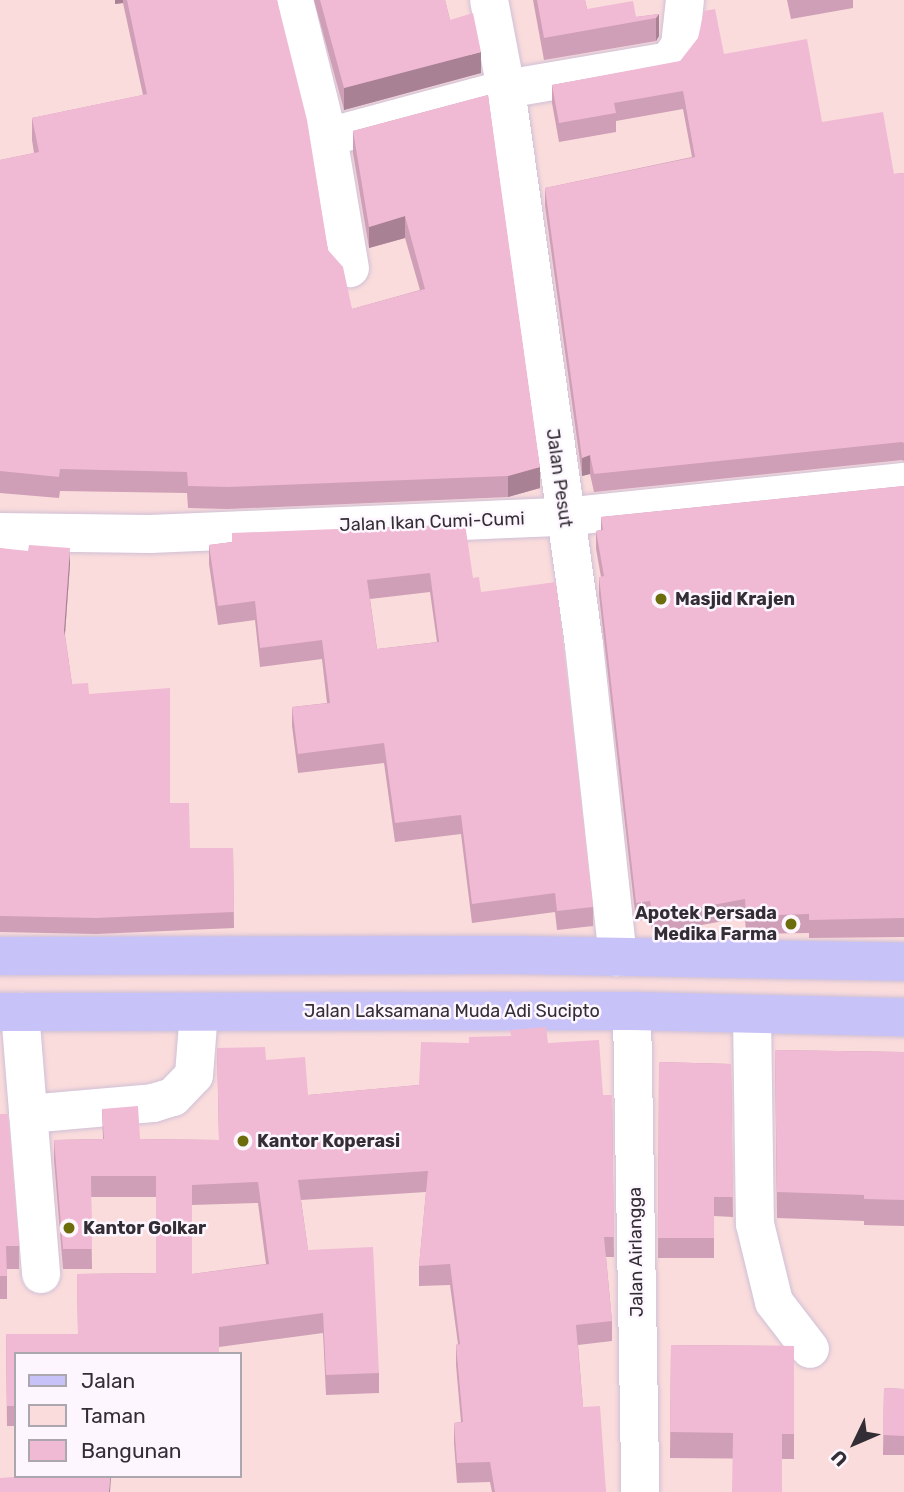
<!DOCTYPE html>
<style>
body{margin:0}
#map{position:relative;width:904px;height:1492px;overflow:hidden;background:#fdf6ff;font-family:Rubik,sans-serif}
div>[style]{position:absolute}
.green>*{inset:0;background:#fbdcdc}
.roads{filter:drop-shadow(0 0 2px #cfc0d5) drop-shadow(0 0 2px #cfc0d5)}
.minor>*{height:38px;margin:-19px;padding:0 19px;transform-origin:19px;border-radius:19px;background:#fff}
.major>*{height:38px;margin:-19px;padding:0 19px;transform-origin:19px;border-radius:19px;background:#c7c2f7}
.wall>*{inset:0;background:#ce9fb6}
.shaded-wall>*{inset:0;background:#a88294}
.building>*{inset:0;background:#f0b9d4}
.dots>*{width:19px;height:19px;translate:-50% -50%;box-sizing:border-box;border:4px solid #fdf6ff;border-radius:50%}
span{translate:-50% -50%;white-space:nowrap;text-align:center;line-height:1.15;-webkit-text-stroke:5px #fdf6ff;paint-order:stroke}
.street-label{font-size:18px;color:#332d35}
.poi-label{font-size:18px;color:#332d35;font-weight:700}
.left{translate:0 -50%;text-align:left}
.right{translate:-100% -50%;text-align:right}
.legend{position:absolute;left:14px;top:1352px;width:228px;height:126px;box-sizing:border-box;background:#fdf6ff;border:2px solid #aca6ae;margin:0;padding:9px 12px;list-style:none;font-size:21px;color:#332d35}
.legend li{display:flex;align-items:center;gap:14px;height:35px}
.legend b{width:35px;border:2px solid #aca6ae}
.north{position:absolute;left:820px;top:1408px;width:70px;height:70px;-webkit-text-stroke:5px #fdf6ff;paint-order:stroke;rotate:226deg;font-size:19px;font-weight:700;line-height:28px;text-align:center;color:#332d35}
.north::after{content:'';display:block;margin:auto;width:24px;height:32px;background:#332d35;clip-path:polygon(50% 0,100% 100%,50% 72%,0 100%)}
</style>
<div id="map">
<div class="green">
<i style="clip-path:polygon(evenodd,0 0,904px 0,904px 1492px,0 1492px,0 0,16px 1354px,240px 1354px,240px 1476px,16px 1476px,16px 1354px)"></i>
</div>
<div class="roads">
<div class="minor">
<i style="left:294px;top:0;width:141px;rotate:76.1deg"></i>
<i style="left:328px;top:137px;width:133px;rotate:80.5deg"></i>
<i style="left:489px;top:0;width:91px;rotate:79.2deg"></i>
<i style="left:506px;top:89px;width:561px;rotate:82.01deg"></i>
<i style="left:584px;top:645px;width:314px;rotate:83.8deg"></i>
<i style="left:328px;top:137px;width:184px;rotate:-15.1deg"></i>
<i style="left:506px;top:89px;width:165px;rotate:-9.7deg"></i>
<i style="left:669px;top:61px;width:19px;rotate:-55deg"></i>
<i style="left:680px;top:45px;width:45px;rotate:-83.7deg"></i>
<i style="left:0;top:532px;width:150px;rotate:0.8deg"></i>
<i style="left:150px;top:534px;width:414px;rotate:-2.4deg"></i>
<i style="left:564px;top:517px;width:342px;rotate:-5.9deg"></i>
<i style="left:632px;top:1011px;width:481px;rotate:89deg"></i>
<i style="left:20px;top:1012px;width:263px;rotate:85.4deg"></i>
<i style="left:752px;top:1014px;width:210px;rotate:89.2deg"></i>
<i style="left:755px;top:1224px;width:80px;rotate:76.3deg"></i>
<i style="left:774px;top:1302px;width:59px;rotate:52.5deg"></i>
<i style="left:28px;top:1114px;width:125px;rotate:-5deg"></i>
<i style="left:153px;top:1103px;width:21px;rotate:-17deg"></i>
<i style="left:173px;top:1097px;width:30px;rotate:-46deg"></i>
<i style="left:194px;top:1075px;width:63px;rotate:-85.5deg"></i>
</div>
<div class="major">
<i style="left:0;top:956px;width:516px;rotate:-0.11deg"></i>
<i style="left:516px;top:955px;width:388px;rotate:1deg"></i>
<i style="left:0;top:1012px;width:632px;rotate:-0.09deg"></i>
<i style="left:632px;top:1011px;width:272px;rotate:1.3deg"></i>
</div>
</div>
<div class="wall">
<i style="clip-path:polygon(115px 0,277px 0,328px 250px,352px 309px,420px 290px,405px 238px,369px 248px,353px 153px,353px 131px,488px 95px,540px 488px,508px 497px,228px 509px,188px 508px,187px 493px,60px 491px,59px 498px,0 493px,0 160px,34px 153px,32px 140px,32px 118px,143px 95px,123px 3px,115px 4px)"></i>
<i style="clip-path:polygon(314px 0,445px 0,450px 20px,481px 73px,344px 110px)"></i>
<i style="clip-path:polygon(533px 0,585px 0,587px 9px,636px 17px,659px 14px,659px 36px,656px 41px,544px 60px)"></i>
<i style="clip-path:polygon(787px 0,853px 0,853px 8px,791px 19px)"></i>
<i style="clip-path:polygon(724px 54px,894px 174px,904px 173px,904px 461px,902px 460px,594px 492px,590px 474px,582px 476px,545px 206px,545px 188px,692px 157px,683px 109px,616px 121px,616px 132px,559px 142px,552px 103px,552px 85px)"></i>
<i style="clip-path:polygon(904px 486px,904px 937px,809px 938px,809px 933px,746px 934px,745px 917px,653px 934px,650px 919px,636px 921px,599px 595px,599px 577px,601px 577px,596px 549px,596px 531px,601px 530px,601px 517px)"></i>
<i style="clip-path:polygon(evenodd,232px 533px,473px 578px,481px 592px,593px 907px,593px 926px,557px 930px,555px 912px,472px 923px,461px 834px,395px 842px,384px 763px,298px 773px,292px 726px,292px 707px,327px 703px,322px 659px,260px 667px,255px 620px,218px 625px,209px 564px,209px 545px,232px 542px,232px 533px,430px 592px,437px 642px,377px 649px,370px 599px,430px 592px)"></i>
<i style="clip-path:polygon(0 548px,70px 564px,65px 635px,72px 684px,89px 694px,170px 803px,190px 848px,233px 848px,234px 928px,96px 934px,0 932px)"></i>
<i style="clip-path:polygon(evenodd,548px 1043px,603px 1095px,612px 1095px,614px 1257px,606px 1257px,612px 1321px,612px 1341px,578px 1345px,583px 1407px,606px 1492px,492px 1492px,490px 1482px,457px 1483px,454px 1443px,454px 1423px,461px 1422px,456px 1365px,456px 1345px,458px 1344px,450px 1285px,419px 1286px,419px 1266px,426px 1192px,301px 1200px,308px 1250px,379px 1373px,379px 1393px,326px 1395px,323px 1333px,219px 1347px,16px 1354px,16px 1426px,7px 1426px,6px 1334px,78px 1334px,77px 1274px,156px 1273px,156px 1197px,91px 1197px,92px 1269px,63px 1269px,54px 1160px,54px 1140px,103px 1139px,102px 1109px,140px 1139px,219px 1140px,217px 1048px,266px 1060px,308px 1095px,419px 1085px,548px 1043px,258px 1203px,266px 1264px,192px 1274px,192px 1205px,258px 1203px)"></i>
<i style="clip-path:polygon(775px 1050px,904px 1052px,904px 1226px,864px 1225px,864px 1221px,777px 1218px)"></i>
<i style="clip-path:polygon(659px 1062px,731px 1064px,733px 1217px,714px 1216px,714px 1258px,658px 1258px)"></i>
<i style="clip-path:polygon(0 1114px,19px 1246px,19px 1269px,7px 1269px,7px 1299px,0 1299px)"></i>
<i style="clip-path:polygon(671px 1345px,794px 1346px,794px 1459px,670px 1458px)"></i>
<i style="clip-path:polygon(884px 1388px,904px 1389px,904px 1455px,883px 1455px)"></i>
</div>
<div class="shaded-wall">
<i style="clip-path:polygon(115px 0,123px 0,123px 3px,115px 4px)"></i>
<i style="clip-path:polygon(659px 14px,659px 36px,656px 41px,656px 18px)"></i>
<i style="clip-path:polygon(481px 52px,481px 73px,344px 110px,344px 88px)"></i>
<i style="clip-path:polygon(405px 216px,405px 238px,369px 248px,369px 227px)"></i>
<i style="clip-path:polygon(590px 455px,590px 474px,582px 476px,582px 458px)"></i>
<i style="clip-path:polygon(540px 467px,540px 488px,508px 497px,508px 476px)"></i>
<i style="clip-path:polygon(70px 548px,70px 564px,64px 646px,64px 630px)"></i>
<i style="clip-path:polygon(110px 1476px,111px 1476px,110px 1492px,109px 1492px)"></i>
</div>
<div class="building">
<i style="clip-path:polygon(127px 0,277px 0,307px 120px,328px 250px,343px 267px,352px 309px,425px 289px,405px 216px,369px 227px,353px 131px,488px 95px,540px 467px,508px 476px,228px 487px,188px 486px,187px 472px,60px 469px,59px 477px,0 471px,0 160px,39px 152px,32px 118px,147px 94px)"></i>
<i style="clip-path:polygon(320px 0,445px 0,450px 20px,473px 13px,481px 52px,344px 88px)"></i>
<i style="clip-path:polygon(537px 0,585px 0,587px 9px,633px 1px,636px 17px,659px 14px,656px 18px,544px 38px)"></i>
<i style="clip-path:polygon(715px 9px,724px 54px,807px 39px,822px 122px,883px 112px,894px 174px,904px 173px,904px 443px,902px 442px,594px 474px,590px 455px,582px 458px,545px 188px,695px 157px,683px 91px,614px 103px,616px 113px,559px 123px,552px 85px,680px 61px,698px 38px,704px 11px)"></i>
<i style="clip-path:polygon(904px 486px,904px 918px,809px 920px,809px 914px,746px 916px,745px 899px,653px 916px,650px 901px,636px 903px,599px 577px,604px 576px,596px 531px,603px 530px,601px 517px)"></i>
<i style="clip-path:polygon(evenodd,465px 524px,473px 578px,479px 577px,481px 592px,556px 582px,593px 907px,557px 911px,555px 893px,472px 904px,461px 815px,395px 823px,384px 743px,298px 754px,292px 707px,330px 703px,322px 640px,260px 648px,255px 601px,218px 606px,209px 545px,232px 542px,232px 533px,465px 524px,430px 573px,439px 642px,377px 649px,367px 580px,430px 573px)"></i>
<i style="clip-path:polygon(29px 545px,70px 548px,64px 630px,72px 684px,88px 683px,89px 694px,170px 688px,170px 803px,189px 803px,190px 848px,233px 848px,234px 912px,96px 918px,0 916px,0 548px,28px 551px)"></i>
<i style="clip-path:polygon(evenodd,546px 1027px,548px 1043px,599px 1040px,603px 1095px,612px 1095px,614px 1237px,604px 1237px,612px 1321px,576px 1325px,583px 1407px,600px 1406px,606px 1492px,495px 1492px,490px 1462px,457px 1463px,454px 1423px,463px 1422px,456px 1345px,460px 1344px,450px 1264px,419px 1266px,428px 1171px,298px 1180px,308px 1250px,373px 1247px,379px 1373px,326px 1375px,323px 1313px,219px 1327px,219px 1354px,16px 1354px,16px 1406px,7px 1406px,6px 1334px,78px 1334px,77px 1274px,156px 1273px,156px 1176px,91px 1176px,92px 1249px,63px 1249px,54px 1140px,104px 1139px,102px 1109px,138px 1106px,140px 1139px,219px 1140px,217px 1048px,265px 1047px,266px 1060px,305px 1057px,308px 1095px,419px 1085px,421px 1042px,469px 1043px,469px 1037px,511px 1036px,510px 1030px,546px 1027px,258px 1182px,269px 1264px,192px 1274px,192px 1185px,258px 1182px)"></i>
<i style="clip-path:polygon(775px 1050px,904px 1052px,904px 1200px,864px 1199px,864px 1195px,777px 1192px)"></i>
<i style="clip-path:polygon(659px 1062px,731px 1064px,733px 1197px,714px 1197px,714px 1238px,658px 1238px)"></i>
<i style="clip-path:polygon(0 1114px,8px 1114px,19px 1246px,6px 1246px,7px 1276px,0 1276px)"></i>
<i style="clip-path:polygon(671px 1345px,794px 1346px,794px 1434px,782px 1434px,782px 1492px,732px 1492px,733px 1433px,670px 1432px)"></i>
<i style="clip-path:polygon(884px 1388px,904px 1389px,904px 1436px,883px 1435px)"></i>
<i style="clip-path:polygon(27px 1476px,110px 1476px,109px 1492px,0 1492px,0 1478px)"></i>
</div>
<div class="dots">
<i style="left:661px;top:599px;background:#6c6c0c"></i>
<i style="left:791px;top:924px;background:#6c6c0c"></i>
<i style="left:243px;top:1141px;background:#6c6c0c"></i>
<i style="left:69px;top:1228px;background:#6c6c0c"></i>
</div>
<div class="street-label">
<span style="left:559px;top:478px;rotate:82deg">Jalan Pesut</span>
<span style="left:432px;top:522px;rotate:-2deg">Jalan Ikan Cumi-Cumi</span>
<span style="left:452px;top:1011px">Jalan Laksamana Muda Adi Sucipto</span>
<span style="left:636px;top:1252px;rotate:-91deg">Jalan Airlangga</span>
</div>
<div class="poi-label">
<span class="left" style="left:675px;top:599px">Masjid Krajen</span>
<span class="right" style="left:777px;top:924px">Apotek Persada<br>Medika Farma</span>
<span class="left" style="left:257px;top:1141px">Kantor Koperasi</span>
<span class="left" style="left:83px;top:1228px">Kantor Golkar</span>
</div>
<ul class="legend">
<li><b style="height:9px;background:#c7c2f7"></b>Jalan</li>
<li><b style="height:19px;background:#fbdcdc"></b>Taman</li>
<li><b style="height:19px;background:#f0b9d4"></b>Bangunan</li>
</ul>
<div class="north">U</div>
</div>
